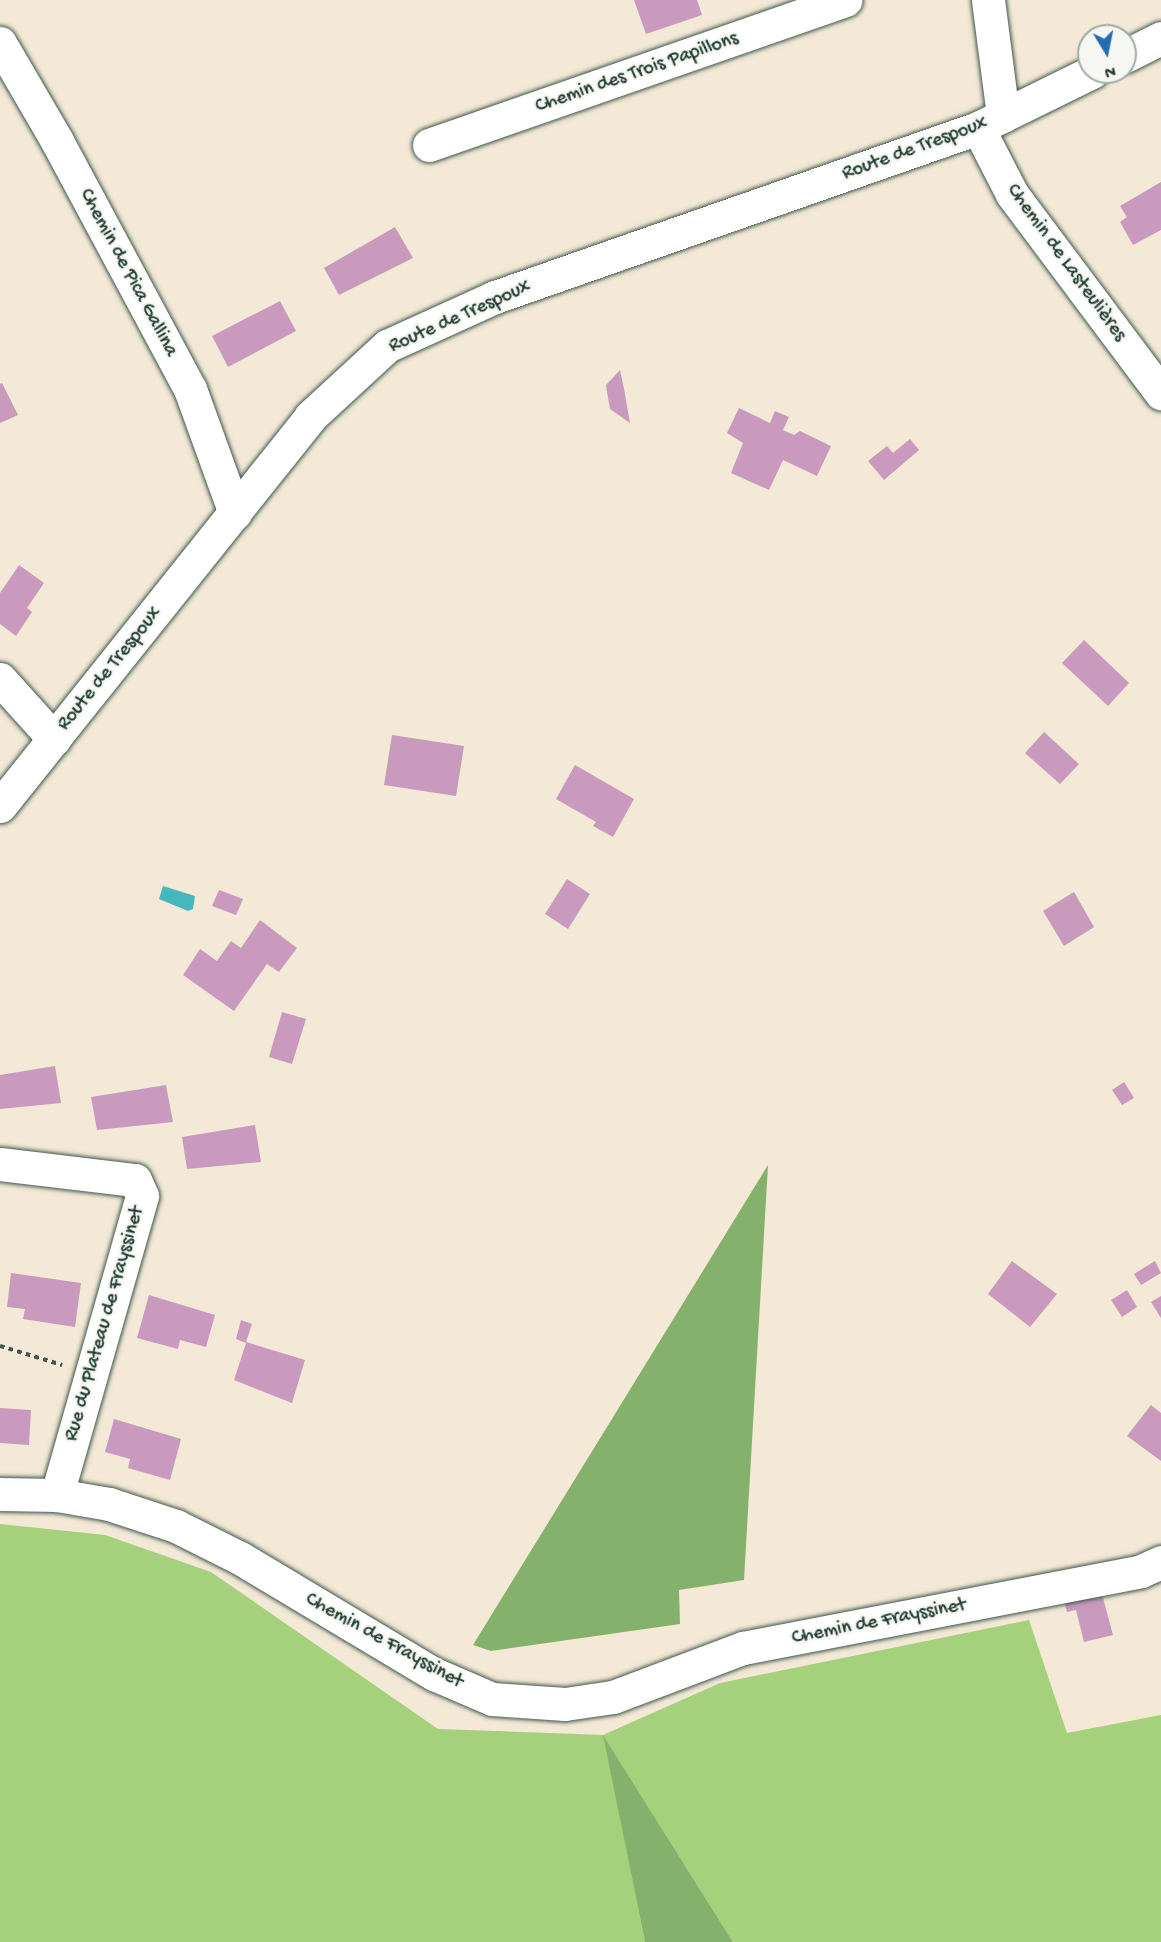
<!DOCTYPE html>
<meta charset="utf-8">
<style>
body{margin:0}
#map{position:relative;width:1161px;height:1942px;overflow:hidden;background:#f3e9d6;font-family:"Gochi Hand",sans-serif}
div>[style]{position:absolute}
.green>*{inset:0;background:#a5d07c}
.forest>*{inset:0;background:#84b26c}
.water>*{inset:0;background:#47b7bf}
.building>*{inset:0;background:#c99abd}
.path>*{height:4px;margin-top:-2px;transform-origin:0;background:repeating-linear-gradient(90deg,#3f574c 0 4.5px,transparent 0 9px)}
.roads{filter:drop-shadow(0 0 2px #3f574c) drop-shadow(0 0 2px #3f574c)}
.minor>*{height:33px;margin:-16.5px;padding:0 16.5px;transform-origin:16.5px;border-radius:16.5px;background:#fff}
.tertiary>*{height:33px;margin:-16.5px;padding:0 16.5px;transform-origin:16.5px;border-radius:16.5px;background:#fff}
span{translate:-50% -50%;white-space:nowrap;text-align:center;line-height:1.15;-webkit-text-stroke:5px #f6f6f2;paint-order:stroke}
.street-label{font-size:20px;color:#1f3d34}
.north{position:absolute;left:1077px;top:24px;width:60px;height:60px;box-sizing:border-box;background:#f6f6f2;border:2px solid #a0aca6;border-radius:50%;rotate:170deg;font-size:16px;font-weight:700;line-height:24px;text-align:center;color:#1f3d34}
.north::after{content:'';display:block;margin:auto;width:21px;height:27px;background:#1f6fb2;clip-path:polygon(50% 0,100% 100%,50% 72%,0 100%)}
</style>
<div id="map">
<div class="green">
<i style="clip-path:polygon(0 1524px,105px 1535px,211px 1572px,438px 1729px,603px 1735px,720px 1683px,1029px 1620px,1067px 1733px,1161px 1715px,1161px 1942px,733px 1942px,604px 1737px,645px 1942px,0 1942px)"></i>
</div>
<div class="forest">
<i style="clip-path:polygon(768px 1165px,744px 1580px,679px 1590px,680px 1624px,491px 1651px,473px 1645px)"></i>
<i style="clip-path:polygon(603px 1735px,733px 1942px,645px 1942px)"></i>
</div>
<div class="water">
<i style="clip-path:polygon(163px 886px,195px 896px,193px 909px,188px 911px,159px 899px)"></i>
</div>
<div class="building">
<i style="clip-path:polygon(634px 0,697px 0,702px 15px,646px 34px)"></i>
<i style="clip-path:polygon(1161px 182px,1161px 230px,1133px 245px,1120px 222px,1127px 217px,1120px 206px)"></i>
<i style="clip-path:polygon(395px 227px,413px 258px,339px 295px,324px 268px)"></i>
<i style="clip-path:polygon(280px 301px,296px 331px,228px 367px,212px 336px)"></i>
<i style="clip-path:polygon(620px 370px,624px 389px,630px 423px,610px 409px,607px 392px,606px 385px)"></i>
<i style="clip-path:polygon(2px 383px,18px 415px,0 423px,0 384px)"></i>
<i style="clip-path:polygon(739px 408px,770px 423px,775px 411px,789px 417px,783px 430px,794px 435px,800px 431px,831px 446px,817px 476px,783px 460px,769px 490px,731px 473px,743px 443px,727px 433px)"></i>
<i style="clip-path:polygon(910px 439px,919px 450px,884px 480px,868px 461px,887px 446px,893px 453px)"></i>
<i style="clip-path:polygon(19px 565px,44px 583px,27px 608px,32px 612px,16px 636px,0 624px,0 593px)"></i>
<i style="clip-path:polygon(1084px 640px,1129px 683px,1108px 706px,1062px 663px)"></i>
<i style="clip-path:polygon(1044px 732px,1079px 764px,1060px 784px,1025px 753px)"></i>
<i style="clip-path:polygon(392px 735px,464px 746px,456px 796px,384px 785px)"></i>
<i style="clip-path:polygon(575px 765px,634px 799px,613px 837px,593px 826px,596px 822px,556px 799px)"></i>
<i style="clip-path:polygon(567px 879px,590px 894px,568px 929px,545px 914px)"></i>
<i style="clip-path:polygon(219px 890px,243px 899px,236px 915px,212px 906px)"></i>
<i style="clip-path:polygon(1074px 892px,1094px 927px,1064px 946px,1043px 911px)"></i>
<i style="clip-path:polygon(260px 920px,297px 948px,279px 972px,267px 964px,234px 1011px,183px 975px,200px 949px,217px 961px,231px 941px,241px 948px)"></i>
<i style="clip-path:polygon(282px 1012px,306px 1019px,292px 1064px,269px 1057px)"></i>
<i style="clip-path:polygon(55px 1066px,61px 1103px,0 1109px,0 1075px)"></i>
<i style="clip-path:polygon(1124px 1082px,1134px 1098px,1122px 1105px,1112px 1090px)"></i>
<i style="clip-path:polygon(166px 1085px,173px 1122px,97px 1130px,91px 1097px)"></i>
<i style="clip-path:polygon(255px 1125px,261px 1162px,187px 1169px,182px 1137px)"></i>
<i style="clip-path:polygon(1012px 1261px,1057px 1294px,1030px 1327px,988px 1294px)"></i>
<i style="clip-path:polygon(1155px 1261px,1161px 1273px,1141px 1285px,1134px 1274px)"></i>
<i style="clip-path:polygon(11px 1273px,81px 1283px,75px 1327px,23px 1319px,25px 1309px,7px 1307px)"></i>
<i style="clip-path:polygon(1127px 1290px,1137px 1307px,1122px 1317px,1111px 1300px)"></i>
<i style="clip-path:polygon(149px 1295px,215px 1315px,206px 1347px,180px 1340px,178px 1349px,137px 1338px)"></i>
<i style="clip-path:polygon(1161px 1296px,1161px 1318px,1151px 1302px)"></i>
<i style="clip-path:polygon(241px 1320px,252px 1324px,246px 1342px,305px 1360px,292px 1403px,234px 1380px,246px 1343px,236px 1339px)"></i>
<i style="clip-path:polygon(1151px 1405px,1161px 1413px,1161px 1461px,1127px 1436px)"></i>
<i style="clip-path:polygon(0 1408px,31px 1410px,29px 1445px,0 1443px)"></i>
<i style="clip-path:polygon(114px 1419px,181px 1439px,170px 1480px,128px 1468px,130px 1459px,105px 1452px)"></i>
<i style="clip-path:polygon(1100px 1587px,1113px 1635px,1084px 1642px,1076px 1610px,1067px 1612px,1063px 1596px)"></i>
</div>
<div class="path">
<i style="left:0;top:1346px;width:65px;rotate:17deg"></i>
</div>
<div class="roads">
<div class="minor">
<i style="left:988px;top:0;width:117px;rotate:82.6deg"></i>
<i style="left:0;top:43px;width:113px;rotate:59.8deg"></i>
<i style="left:57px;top:141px;width:281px;rotate:61.8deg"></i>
<i style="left:190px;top:389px;width:132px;rotate:70.1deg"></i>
<i style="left:978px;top:128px;width:74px;rotate:62.7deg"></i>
<i style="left:1012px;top:194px;width:249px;rotate:53.2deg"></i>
<i style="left:429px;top:145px;width:441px;rotate:-19.2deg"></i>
<i style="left:0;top:679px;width:81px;rotate:48deg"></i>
<i style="left:0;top:1164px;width:136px;rotate:6.8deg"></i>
<i style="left:135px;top:1180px;width:17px;rotate:66deg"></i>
<i style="left:142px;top:1196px;width:311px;rotate:105.9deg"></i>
<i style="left:0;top:1494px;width:57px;rotate:1deg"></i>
<i style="left:57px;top:1495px;width:53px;rotate:9.8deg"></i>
<i style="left:109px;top:1504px;width:71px;rotate:18.2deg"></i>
<i style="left:176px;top:1526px;width:72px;rotate:26.6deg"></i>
<i style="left:240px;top:1558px;width:226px;rotate:30.9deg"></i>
<i style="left:434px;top:1674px;width:63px;rotate:23.3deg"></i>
<i style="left:492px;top:1699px;width:73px;rotate:3.9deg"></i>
<i style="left:565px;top:1704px;width:49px;rotate:-8.3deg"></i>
<i style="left:613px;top:1697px;width:139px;rotate:-20.7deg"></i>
<i style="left:743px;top:1648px;width:405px;rotate:-10.9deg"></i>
<i style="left:1141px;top:1571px;width:22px;rotate:-24deg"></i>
</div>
<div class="tertiary">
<i style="left:1125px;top:56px;width:40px;rotate:-26.6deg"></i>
<i style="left:0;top:806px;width:497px;rotate:-51.4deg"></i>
<i style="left:310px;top:417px;width:105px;rotate:-42.7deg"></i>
<i style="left:387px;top:346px;width:119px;rotate:-24.4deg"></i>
<i style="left:495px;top:297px;width:512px;rotate:-19.28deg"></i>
<i style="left:978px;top:128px;width:127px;rotate:-26.2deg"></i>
</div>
</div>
<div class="street-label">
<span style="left:637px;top:73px;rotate:-19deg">Chemin des Trois Papillons</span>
<span style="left:915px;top:149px;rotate:-20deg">Route de Trespoux</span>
<span style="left:1066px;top:263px;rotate:54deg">Chemin de Lasteulières</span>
<span style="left:128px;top:273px;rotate:62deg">Chemin de Pica Gallina</span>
<span style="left:460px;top:317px;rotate:-24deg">Route de Trespoux</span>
<span style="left:110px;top:669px;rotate:-51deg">Route de Trespoux</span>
<span style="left:105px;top:1324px;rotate:-74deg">Rue du Plateau de Frayssinet</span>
<span style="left:879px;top:1622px;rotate:-11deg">Chemin de Frayssinet</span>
<span style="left:384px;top:1641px;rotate:29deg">Chemin de Frayssinet</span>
</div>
<div class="north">N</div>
</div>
